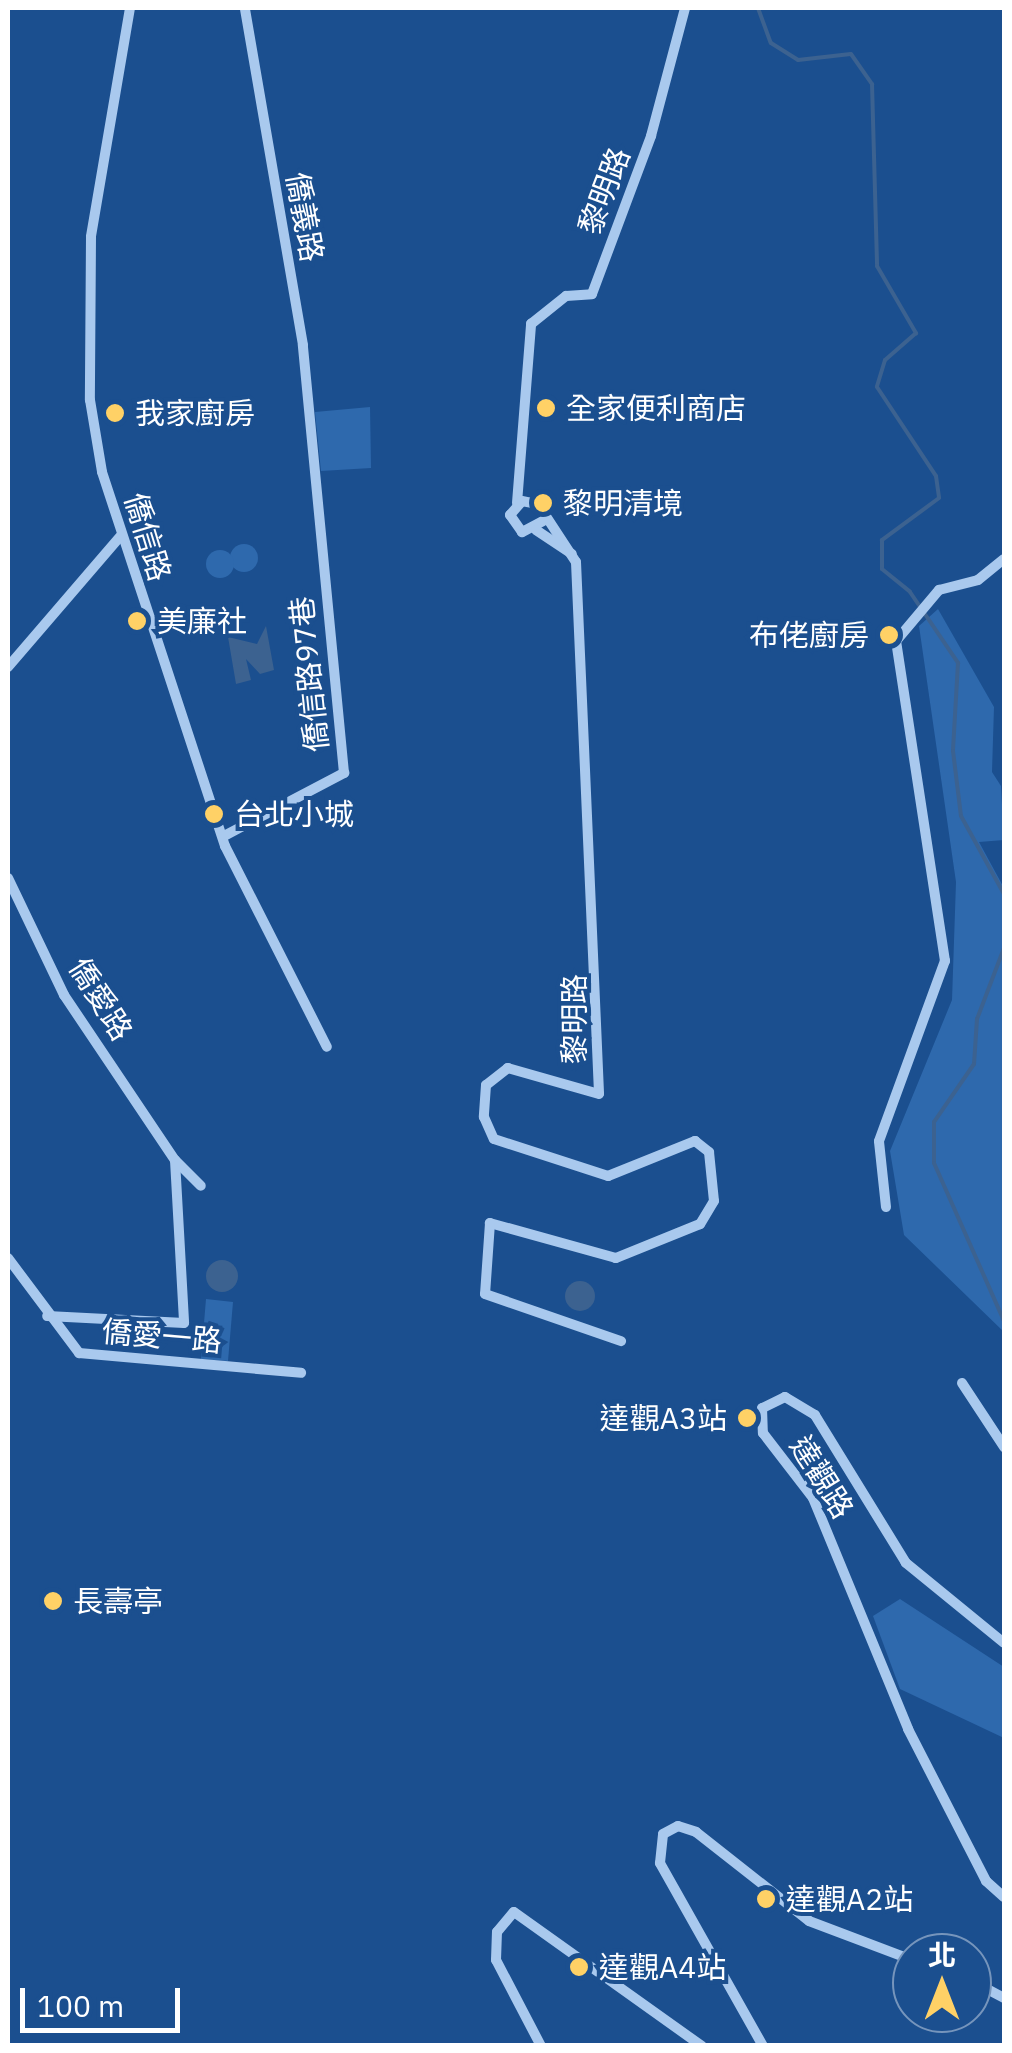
<!DOCTYPE html>
<meta charset="utf-8">
<style>
body{margin:0}
#map{position:relative;width:1012px;height:2053px;overflow:hidden;background:#1b4f8f;font-family:"IBM Plex Sans","Noto Sans TC",sans-serif}
div>[style]{position:absolute}
.green>*{inset:0;background:#2e69ad}
.round{border-radius:50%}
.water>*{inset:0;background:#3c6290}
.stream>*{height:4px;margin:-2px;padding:0 2px;transform-origin:2px;border-radius:2px;background:#3c6290}
.minor>*{height:10px;margin:-5px;padding:0 5px;transform-origin:5px;border-radius:5px;background:#a9c9ee}
.dots>*{width:28px;height:28px;translate:-50% -50%;box-sizing:border-box;border:5px solid #1b4f8f;border-radius:50%}
span{translate:-50% -50%;white-space:nowrap;text-align:center;line-height:1.15;-webkit-text-stroke:8px #1b4f8f;paint-order:stroke}
.street-label{font-size:30px;color:#fff}
.poi-label{font-size:30px;color:#fff}
.left{translate:0 -50%;text-align:left}
.right{translate:-100% -50%;text-align:right}
.frame{position:absolute;inset:0;border:10px solid #fff;pointer-events:none}
.north{position:absolute;left:892px;top:1933px;width:100px;height:100px;box-sizing:border-box;background:#1b4f8f;border:2px solid #7695bc;border-radius:50%;rotate:0deg;font-size:28px;font-weight:700;line-height:40px;text-align:center;color:#fff}
.north::after{content:'';display:block;margin:auto;width:35px;height:45px;background:#ffd166;clip-path:polygon(50% 0,100% 100%,50% 72%,0 100%)}
.scale{position:absolute;left:20px;top:1988px;width:160px;height:45px;box-sizing:border-box;border:5px solid #fff;border-top:0;padding-left:12px;font-size:30px;line-height:35px;white-space:nowrap;color:#fff;-webkit-text-stroke:8px #1b4f8f;paint-order:stroke}
</style>
<div id="map">
<div class="green">
<i style="clip-path:polygon(370px 407px,371px 468px,321px 471px,315px 412px)"></i>
<i class="round" style="left:230px;top:544px;width:28px;height:28px"></i>
<i class="round" style="left:206px;top:550px;width:28px;height:28px"></i>
<i style="clip-path:polygon(938px 609px,994px 707px,992px 772px,1001px 786px,1004px 840px,979px 842px,1004px 888px,1004px 1332px,904px 1235px,890px 1151px,952px 1000px,956px 882px,919px 626px)"></i>
<i style="clip-path:polygon(206px 1299px,233px 1302px,228px 1361px,201px 1359px)"></i>
<i style="clip-path:polygon(900px 1599px,1004px 1667px,1004px 1738px,900px 1689px,873px 1616px)"></i>
</div>
<div class="water">
<i style="clip-path:polygon(266px 626px,274px 670px,260px 674px,246px 659px,251px 680px,236px 684px,228px 637px,257px 644px)"></i>
<i class="round" style="left:206px;top:1260px;width:32px;height:32px"></i>
<i class="round" style="left:565px;top:1281px;width:30px;height:30px"></i>
</div>
<div class="stream">
<i style="left:758px;top:8px;width:37px;rotate:70deg"></i>
<i style="left:771px;top:43px;width:32px;rotate:32deg"></i>
<i style="left:798px;top:60px;width:53px;rotate:-6.5deg"></i>
<i style="left:851px;top:54px;width:37px;rotate:55deg"></i>
<i style="left:872px;top:84px;width:182px;rotate:88.4deg"></i>
<i style="left:877px;top:266px;width:78px;rotate:59.8deg"></i>
<i style="left:916px;top:333px;width:41px;rotate:138.9deg"></i>
<i style="left:885px;top:360px;width:28px;rotate:107deg"></i>
<i style="left:877px;top:387px;width:107px;rotate:56.5deg"></i>
<i style="left:936px;top:476px;width:22px;rotate:82deg"></i>
<i style="left:939px;top:498px;width:71px;rotate:143.6deg"></i>
<i style="left:882px;top:540px;width:29px;rotate:90deg"></i>
<i style="left:882px;top:569px;width:36px;rotate:39deg"></i>
<i style="left:910px;top:592px;width:86px;rotate:55.9deg"></i>
<i style="left:958px;top:663px;width:88px;rotate:93.3deg"></i>
<i style="left:953px;top:751px;width:65px;rotate:83deg"></i>
<i style="left:961px;top:816px;width:89px;rotate:61.1deg"></i>
<i style="left:1004px;top:948px;width:76px;rotate:110.8deg"></i>
<i style="left:977px;top:1019px;width:45px;rotate:93.8deg"></i>
<i style="left:974px;top:1064px;width:70px;rotate:124.6deg"></i>
<i style="left:934px;top:1122px;width:41px;rotate:90deg"></i>
<i style="left:934px;top:1163px;width:173px;rotate:66.1deg"></i>
</div>
<div class="minor">
<i style="left:130px;top:8px;width:232px;rotate:99.7deg"></i>
<i style="left:91px;top:237px;width:163px;rotate:90.4deg"></i>
<i style="left:90px;top:400px;width:73px;rotate:80.5deg"></i>
<i style="left:102px;top:472px;width:394px;rotate:71.8deg"></i>
<i style="left:225px;top:846px;width:225px;rotate:63.1deg"></i>
<i style="left:517px;top:503px;width:180px;rotate:-85.5deg"></i>
<i style="left:531px;top:324px;width:45px;rotate:-38.7deg"></i>
<i style="left:566px;top:296px;width:26px;rotate:-4deg"></i>
<i style="left:592px;top:294px;width:169px;rotate:-69.5deg"></i>
<i style="left:651px;top:136px;width:132px;rotate:-75.1deg"></i>
<i style="left:543px;top:521px;width:24px;rotate:152deg"></i>
<i style="left:522px;top:532px;width:21px;rotate:-125deg"></i>
<i style="left:510px;top:515px;width:18px;rotate:-49deg"></i>
<i style="left:522px;top:501px;width:16px;rotate:11deg"></i>
<i style="left:538px;top:504px;width:69px;rotate:56.8deg"></i>
<i style="left:576px;top:562px;width:532px;rotate:87.52deg"></i>
<i style="left:599px;top:1094px;width:95px;rotate:-164.1deg"></i>
<i style="left:508px;top:1068px;width:28px;rotate:142deg"></i>
<i style="left:486px;top:1085px;width:32px;rotate:94deg"></i>
<i style="left:484px;top:1117px;width:24px;rotate:66deg"></i>
<i style="left:494px;top:1139px;width:120px;rotate:18deg"></i>
<i style="left:608px;top:1176px;width:94px;rotate:-21.9deg"></i>
<i style="left:695px;top:1141px;width:18px;rotate:38deg"></i>
<i style="left:709px;top:1152px;width:49px;rotate:84.2deg"></i>
<i style="left:714px;top:1201px;width:27px;rotate:121deg"></i>
<i style="left:700px;top:1224px;width:91px;rotate:158deg"></i>
<i style="left:616px;top:1258px;width:131px;rotate:-164.5deg"></i>
<i style="left:490px;top:1223px;width:71px;rotate:94deg"></i>
<i style="left:485px;top:1294px;width:144px;rotate:19.1deg"></i>
<i style="left:536px;top:530px;width:43px;rotate:33.7deg"></i>
<i style="left:8px;top:667px;width:172px;rotate:-49.3deg"></i>
<i style="left:224px;top:836px;width:136px;rotate:-27.7deg"></i>
<i style="left:344px;top:773px;width:430px;rotate:-95.5deg"></i>
<i style="left:303px;top:345px;width:342px;rotate:-99.8deg"></i>
<i style="left:8px;top:878px;width:130px;rotate:64.4deg"></i>
<i style="left:64px;top:995px;width:199px;rotate:56.1deg"></i>
<i style="left:175px;top:1160px;width:163px;rotate:86.8deg"></i>
<i style="left:184px;top:1323px;width:137px;rotate:-177.1deg"></i>
<i style="left:176px;top:1161px;width:35px;rotate:45deg"></i>
<i style="left:886px;top:1207px;width:66px;rotate:-96.1deg"></i>
<i style="left:879px;top:1141px;width:192px;rotate:-69.9deg"></i>
<i style="left:945px;top:961px;width:324px;rotate:-98.7deg"></i>
<i style="left:896px;top:641px;width:67px;rotate:-49.9deg"></i>
<i style="left:939px;top:590px;width:40px;rotate:-14.4deg"></i>
<i style="left:978px;top:580px;width:33px;rotate:-39deg"></i>
<i style="left:8px;top:1258px;width:119px;rotate:53.2deg"></i>
<i style="left:79px;top:1353px;width:223px;rotate:5.1deg"></i>
<i style="left:962px;top:1383px;width:77px;rotate:56.7deg"></i>
<i style="left:1004px;top:1643px;width:127px;rotate:-140.8deg"></i>
<i style="left:906px;top:1563px;width:174px;rotate:-121.6deg"></i>
<i style="left:815px;top:1415px;width:35px;rotate:-149deg"></i>
<i style="left:785px;top:1397px;width:25px;rotate:154deg"></i>
<i style="left:762px;top:1408px;width:25px;rotate:88deg"></i>
<i style="left:763px;top:1433px;width:82px;rotate:52.4deg"></i>
<i style="left:813px;top:1498px;width:250px;rotate:67.6deg"></i>
<i style="left:908px;top:1729px;width:171px;rotate:62.8deg"></i>
<i style="left:986px;top:1881px;width:24px;rotate:42deg"></i>
<i style="left:972px;top:1981px;width:36px;rotate:28deg"></i>
<i style="left:541px;top:2046px;width:97px;rotate:-117.6deg"></i>
<i style="left:496px;top:1960px;width:28px;rotate:-88deg"></i>
<i style="left:497px;top:1932px;width:26px;rotate:-50deg"></i>
<i style="left:514px;top:1912px;width:231px;rotate:35.5deg"></i>
<i style="left:763px;top:2046px;width:210px;rotate:-119.4deg"></i>
<i style="left:660px;top:1863px;width:29px;rotate:-84deg"></i>
<i style="left:663px;top:1834px;width:17px;rotate:-28deg"></i>
<i style="left:678px;top:1826px;width:19px;rotate:18deg"></i>
<i style="left:696px;top:1832px;width:144px;rotate:38.2deg"></i>
<i style="left:809px;top:1921px;width:110px;rotate:20.7deg"></i>
</div>
<div class="dots">
<i style="left:546px;top:408px;background:#ffd166"></i>
<i style="left:115px;top:413px;background:#ffd166"></i>
<i style="left:543px;top:503px;background:#ffd166"></i>
<i style="left:137px;top:621px;background:#ffd166"></i>
<i style="left:889px;top:635px;background:#ffd166"></i>
<i style="left:214px;top:814px;background:#ffd166"></i>
<i style="left:747px;top:1418px;background:#ffd166"></i>
<i style="left:53px;top:1601px;background:#ffd166"></i>
<i style="left:766px;top:1899px;background:#ffd166"></i>
<i style="left:579px;top:1967px;background:#ffd166"></i>
</div>
<div class="street-label">
<span style="left:604px;top:191px;rotate:-69deg">黎明路</span>
<span style="left:305px;top:217px;rotate:80deg">僑義路</span>
<span style="left:148px;top:537px;rotate:73deg">僑信路</span>
<span style="left:309px;top:674px;rotate:-96deg">僑信路97巷</span>
<span style="left:101px;top:999px;rotate:58deg">僑愛路</span>
<span style="left:574px;top:1019px;rotate:-90deg">黎明路</span>
<span style="left:162px;top:1336px;rotate:5deg">僑愛一路</span>
<span style="left:822px;top:1477px;rotate:58deg">達觀路</span>
</div>
<div class="poi-label">
<span class="left" style="left:566px;top:408px">全家便利商店</span>
<span class="left" style="left:135px;top:413px">我家廚房</span>
<span class="left" style="left:563px;top:503px">黎明清境</span>
<span class="left" style="left:157px;top:621px">美廉社</span>
<span class="right" style="left:869px;top:635px">布佬廚房</span>
<span class="left" style="left:234px;top:814px">台北小城</span>
<span class="right" style="left:727px;top:1418px">達觀A3站</span>
<span class="left" style="left:73px;top:1601px">長壽亭</span>
<span class="left" style="left:786px;top:1899px">達觀A2站</span>
<span class="left" style="left:599px;top:1967px">達觀A4站</span>
</div>
<div class="frame"></div>
<div class="north">北</div>
<div class="scale">100 m</div>
</div>
